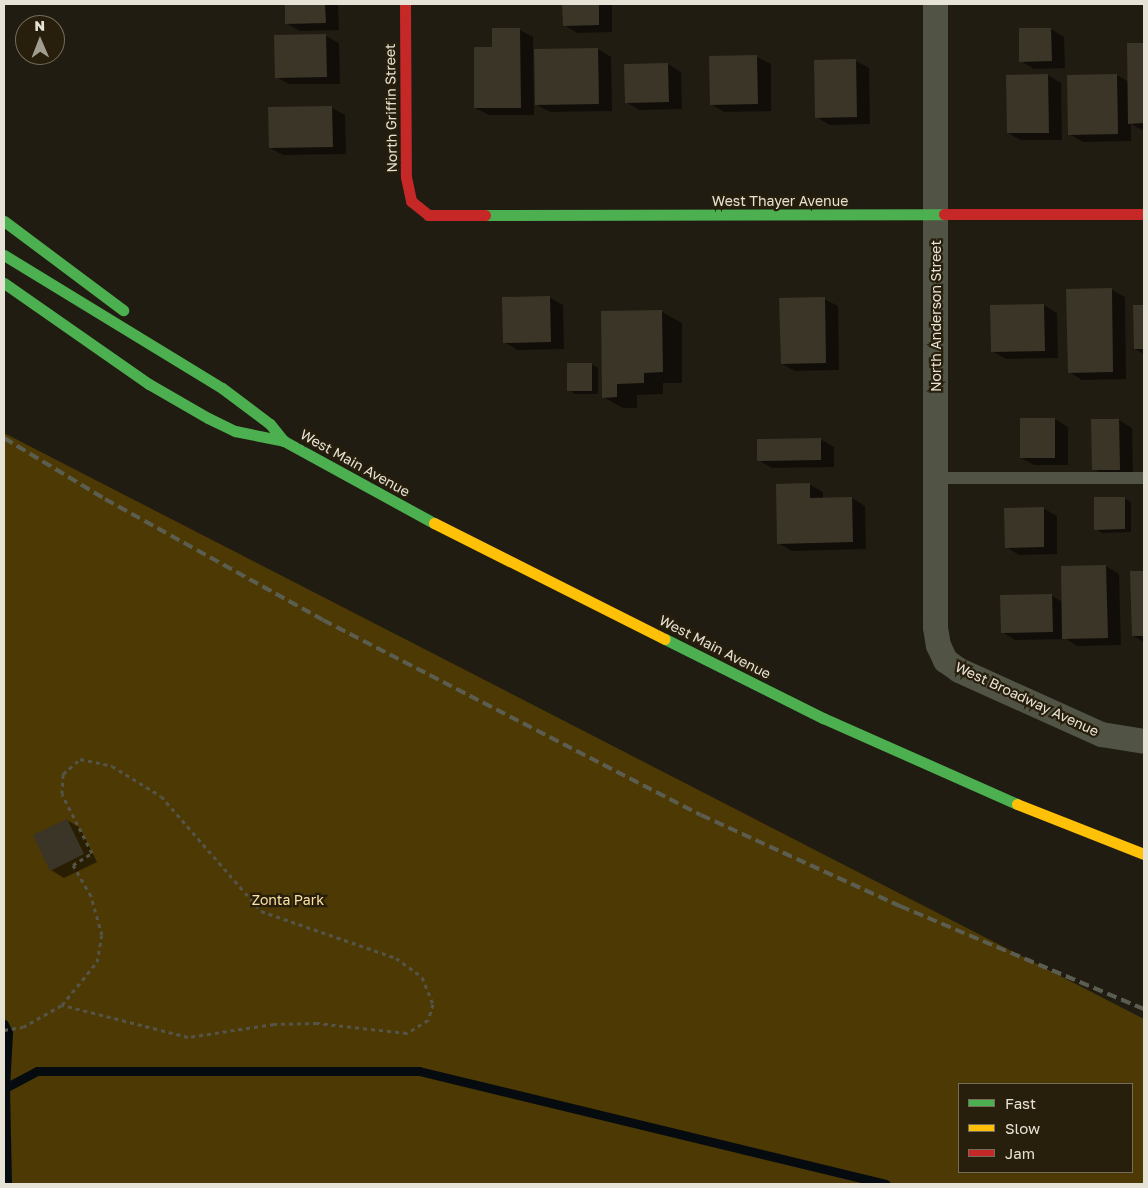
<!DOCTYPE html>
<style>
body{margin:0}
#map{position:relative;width:1148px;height:1188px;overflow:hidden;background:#211c11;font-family:"Golos Text",sans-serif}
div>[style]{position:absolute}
.green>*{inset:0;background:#4d3904}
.shadow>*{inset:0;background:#0007}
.stream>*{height:9px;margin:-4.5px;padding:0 4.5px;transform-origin:4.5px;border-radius:4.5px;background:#050b0f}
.building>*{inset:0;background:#3b3527}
.path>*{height:3px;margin-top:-1.5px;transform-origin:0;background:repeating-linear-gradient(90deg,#545448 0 4px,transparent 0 8px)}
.lane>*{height:12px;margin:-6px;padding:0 6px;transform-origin:6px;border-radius:6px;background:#515444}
.street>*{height:25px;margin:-12.5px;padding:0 12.5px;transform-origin:12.5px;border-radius:12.5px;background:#515444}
.fast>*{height:11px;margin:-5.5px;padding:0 5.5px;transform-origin:5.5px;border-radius:5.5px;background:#4caf50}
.slow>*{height:11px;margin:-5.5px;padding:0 5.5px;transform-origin:5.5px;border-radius:5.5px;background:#ffc107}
.jam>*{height:11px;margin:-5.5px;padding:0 5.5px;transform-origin:5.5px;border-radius:5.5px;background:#c62828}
.rail>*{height:4px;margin-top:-2px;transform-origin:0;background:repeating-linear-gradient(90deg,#5b5d50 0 10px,transparent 0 15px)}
span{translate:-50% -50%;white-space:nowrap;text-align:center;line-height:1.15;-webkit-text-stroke:4.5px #271e0b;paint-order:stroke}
.street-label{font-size:14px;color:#e7e2d6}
.park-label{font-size:14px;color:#fde0a4}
.frame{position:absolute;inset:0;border:5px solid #e7e2d6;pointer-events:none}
.legend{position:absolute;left:958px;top:1083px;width:175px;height:90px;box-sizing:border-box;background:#271e0b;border:1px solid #746c5c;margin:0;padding:6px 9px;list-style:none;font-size:15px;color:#e7e2d6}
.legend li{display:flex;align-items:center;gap:10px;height:25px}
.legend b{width:25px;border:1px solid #746c5c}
.north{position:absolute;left:15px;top:15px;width:50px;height:50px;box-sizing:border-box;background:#271e0b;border:1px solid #746c5c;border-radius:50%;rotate:359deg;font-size:14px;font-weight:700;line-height:20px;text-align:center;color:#e7e2d6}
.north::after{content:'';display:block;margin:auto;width:18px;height:22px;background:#a29d91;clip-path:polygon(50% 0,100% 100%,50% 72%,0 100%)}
</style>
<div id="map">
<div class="green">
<i style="clip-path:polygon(evenodd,4px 433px,1144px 1019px,1144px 1184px,4px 1184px,4px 433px,959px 1084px,1132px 1084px,1132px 1172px,959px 1172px,959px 1084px)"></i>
</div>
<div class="shadow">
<i style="clip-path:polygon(286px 4px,338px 4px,339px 30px,300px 31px,286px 23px)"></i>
<i style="clip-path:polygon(564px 4px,612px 4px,612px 32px,577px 33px,564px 25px)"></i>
<i style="clip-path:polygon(1051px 29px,1064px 37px,1065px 68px,1034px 69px,1021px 61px)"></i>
<i style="clip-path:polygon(520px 30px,533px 37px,534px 115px,489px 115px,475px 108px,494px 48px)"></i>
<i style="clip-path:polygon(326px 36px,339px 43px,340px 84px,289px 84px,276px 77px)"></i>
<i style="clip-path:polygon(1144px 44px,1144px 131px,1131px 124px,1131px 141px,1083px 142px,1069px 134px,1117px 75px,1129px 82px,1128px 45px)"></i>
<i style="clip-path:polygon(598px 49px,611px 57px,612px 111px,550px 112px,537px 105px,536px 50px)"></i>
<i style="clip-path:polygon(757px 57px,771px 64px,771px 111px,724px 112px,711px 104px,710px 58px)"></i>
<i style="clip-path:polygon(856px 61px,869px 68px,870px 124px,830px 125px,816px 117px)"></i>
<i style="clip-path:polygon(668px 64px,681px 72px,682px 109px,639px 110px,626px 102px)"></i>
<i style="clip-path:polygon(1048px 75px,1061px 83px,1062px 140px,1021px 140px,1008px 133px)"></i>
<i style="clip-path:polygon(332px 108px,345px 115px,346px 154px,283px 155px,270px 148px,269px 109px)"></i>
<i style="clip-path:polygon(1111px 289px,1125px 297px,1126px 379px,1082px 380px,1069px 372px)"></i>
<i style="clip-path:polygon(549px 297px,563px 305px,564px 349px,518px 350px,504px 342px)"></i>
<i style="clip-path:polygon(824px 299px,838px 306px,839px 370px,795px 371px,782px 364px)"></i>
<i style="clip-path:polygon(1044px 305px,1057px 313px,1058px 358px,1006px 359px,992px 351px)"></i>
<i style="clip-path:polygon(1135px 306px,1144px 306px,1144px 354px,1135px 349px)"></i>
<i style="clip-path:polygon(662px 312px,682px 323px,682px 383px,663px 383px,663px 394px,637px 395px,637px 408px,623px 408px,603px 397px)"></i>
<i style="clip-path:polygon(591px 364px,598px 368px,598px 394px,575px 394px,569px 390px)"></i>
<i style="clip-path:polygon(1055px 419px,1068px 427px,1068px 465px,1034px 465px,1021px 458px)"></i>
<i style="clip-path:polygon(1119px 420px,1132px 428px,1133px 477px,1107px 477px,1093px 469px,1093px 421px)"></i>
<i style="clip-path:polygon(820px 439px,834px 447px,834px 467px,772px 468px,758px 460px)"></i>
<i style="clip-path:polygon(809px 484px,823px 492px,823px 499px,852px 498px,865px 506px,866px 549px,792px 551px,778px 543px)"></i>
<i style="clip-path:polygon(1124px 498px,1131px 502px,1131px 532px,1102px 533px,1096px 529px)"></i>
<i style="clip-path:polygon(1043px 508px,1057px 516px,1057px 554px,1019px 555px,1006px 547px)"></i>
<i style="clip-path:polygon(1106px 566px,1119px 574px,1121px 645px,1077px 646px,1066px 639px,1015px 640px,1002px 632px,1052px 596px,1063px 602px,1062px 567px)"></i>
<i style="clip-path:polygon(1132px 572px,1144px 572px,1144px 642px,1133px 636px)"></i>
<i style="clip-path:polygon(67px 820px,80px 828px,97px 862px,64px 878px,51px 870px)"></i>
</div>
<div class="stream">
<i style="left:4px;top:1024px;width:10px;rotate:66deg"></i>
<i style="left:8px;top:1033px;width:55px;rotate:93.1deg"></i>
<i style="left:7px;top:1184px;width:96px;rotate:-91.2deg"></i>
<i style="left:5px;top:1088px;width:36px;rotate:-28deg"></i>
<i style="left:37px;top:1071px;width:382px"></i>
<i style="left:419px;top:1071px;width:480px;rotate:13.6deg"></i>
</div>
<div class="building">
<i style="clip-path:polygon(285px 4px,325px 4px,326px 23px,285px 24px)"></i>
<i style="clip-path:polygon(562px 4px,599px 4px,599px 25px,563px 26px)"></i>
<i style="clip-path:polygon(492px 28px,520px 28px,521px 108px,474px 108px,474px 47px,492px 47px)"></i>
<i style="clip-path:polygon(1019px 28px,1051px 28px,1052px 61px,1019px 62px)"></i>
<i style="clip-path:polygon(326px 34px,327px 77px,275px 78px,274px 35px)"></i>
<i style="clip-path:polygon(1127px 43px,1144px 43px,1144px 123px,1128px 124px)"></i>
<i style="clip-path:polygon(598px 48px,599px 104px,535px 105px,534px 49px)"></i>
<i style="clip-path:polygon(757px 55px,758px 104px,710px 105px,709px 56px)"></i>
<i style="clip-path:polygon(856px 59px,857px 117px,815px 118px,814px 60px)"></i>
<i style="clip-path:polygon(668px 63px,669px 102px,625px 103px,624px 64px)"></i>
<i style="clip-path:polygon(1048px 74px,1049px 133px,1007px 133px,1006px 75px)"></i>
<i style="clip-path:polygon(1117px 74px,1118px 134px,1068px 135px,1067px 75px)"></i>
<i style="clip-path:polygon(332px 106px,333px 147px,269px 148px,268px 107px)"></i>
<i style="clip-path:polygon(1112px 288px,1113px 372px,1068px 373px,1066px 289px)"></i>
<i style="clip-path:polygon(550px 296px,551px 342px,503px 343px,502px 297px)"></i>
<i style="clip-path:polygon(825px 297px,826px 363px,781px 364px,779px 298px)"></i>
<i style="clip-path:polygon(1044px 304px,1045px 351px,991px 352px,990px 305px)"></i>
<i style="clip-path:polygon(1133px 305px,1144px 305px,1144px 349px,1134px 349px)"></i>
<i style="clip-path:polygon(662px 310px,663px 372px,644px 373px,644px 383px,617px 384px,617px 397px,602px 398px,601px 311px)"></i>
<i style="clip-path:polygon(567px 363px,592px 363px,592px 391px,567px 391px)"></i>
<i style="clip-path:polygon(1020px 418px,1055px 418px,1055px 458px,1020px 458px)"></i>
<i style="clip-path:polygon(1091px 419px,1119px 419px,1120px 470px,1092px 470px)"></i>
<i style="clip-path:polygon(821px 438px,821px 460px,757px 461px,757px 439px)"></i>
<i style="clip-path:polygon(810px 483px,810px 498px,852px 497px,853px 542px,777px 544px,776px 484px)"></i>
<i style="clip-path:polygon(1094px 497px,1125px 497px,1125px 529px,1094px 530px)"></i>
<i style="clip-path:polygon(1044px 507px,1044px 547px,1005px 548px,1004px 508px)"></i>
<i style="clip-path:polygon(1106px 565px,1108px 638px,1062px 639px,1061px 566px)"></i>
<i style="clip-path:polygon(1130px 571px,1144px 571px,1144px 636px,1132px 636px)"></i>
<i style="clip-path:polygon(1052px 594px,1053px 632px,1001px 633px,1000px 595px)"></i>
<i style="clip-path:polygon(67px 819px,84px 854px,50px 871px,33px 835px)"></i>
</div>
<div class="path">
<i style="left:4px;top:1030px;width:19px;rotate:-9deg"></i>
<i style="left:23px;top:1027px;width:45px;rotate:-29.4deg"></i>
<i style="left:62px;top:1005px;width:55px;rotate:-50.9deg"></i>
<i style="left:97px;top:962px;width:27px;rotate:-80deg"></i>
<i style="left:102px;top:935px;width:41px;rotate:-105.8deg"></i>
<i style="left:91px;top:896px;width:36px;rotate:-120deg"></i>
<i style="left:73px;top:865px;width:22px;rotate:-32deg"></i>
<i style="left:92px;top:853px;width:66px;rotate:-117deg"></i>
<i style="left:62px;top:794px;width:20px;rotate:-87deg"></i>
<i style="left:63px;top:774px;width:23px;rotate:-41deg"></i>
<i style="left:80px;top:759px;width:33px;rotate:12deg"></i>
<i style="left:112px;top:766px;width:57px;rotate:31.5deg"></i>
<i style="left:161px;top:796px;width:152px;rotate:49deg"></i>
<i style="left:261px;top:911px;width:143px;rotate:19.2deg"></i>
<i style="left:396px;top:958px;width:32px;rotate:36deg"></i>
<i style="left:422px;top:977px;width:29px;rotate:68deg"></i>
<i style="left:433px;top:1004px;width:17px;rotate:107deg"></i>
<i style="left:428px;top:1020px;width:25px;rotate:148deg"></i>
<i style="left:407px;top:1033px;width:91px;rotate:-173.7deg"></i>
<i style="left:317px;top:1023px;width:43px;rotate:178.7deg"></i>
<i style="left:274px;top:1024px;width:87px;rotate:171.4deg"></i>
<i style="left:188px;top:1037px;width:130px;rotate:-165.7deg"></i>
</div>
<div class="lane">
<i style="left:936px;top:478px;width:208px"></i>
</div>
<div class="street">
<i style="left:935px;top:4px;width:623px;rotate:90deg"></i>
<i style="left:935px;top:627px;width:18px;rotate:81deg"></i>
<i style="left:938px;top:645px;width:17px;rotate:65deg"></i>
<i style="left:945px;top:660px;width:17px;rotate:36deg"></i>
<i style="left:959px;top:670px;width:156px;rotate:24.3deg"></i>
<i style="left:1101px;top:734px;width:44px;rotate:9.2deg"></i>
</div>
<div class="fast">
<i style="left:485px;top:215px;width:459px;rotate:-0.1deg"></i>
<i style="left:4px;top:221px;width:149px;rotate:36.8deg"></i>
<i style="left:4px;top:255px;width:255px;rotate:31.4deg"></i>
<i style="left:222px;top:388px;width:60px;rotate:36.9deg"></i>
<i style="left:270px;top:424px;width:22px;rotate:51deg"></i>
<i style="left:284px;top:441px;width:171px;rotate:28.7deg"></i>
<i style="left:4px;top:283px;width:177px;rotate:34.9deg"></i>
<i style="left:149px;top:384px;width:68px;rotate:30deg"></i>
<i style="left:208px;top:418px;width:30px;rotate:26deg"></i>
<i style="left:235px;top:431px;width:50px;rotate:11.5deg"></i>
<i style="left:665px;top:639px;width:177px;rotate:26.6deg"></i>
<i style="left:823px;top:718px;width:212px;rotate:23.9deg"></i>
</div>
<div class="slow">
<i style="left:434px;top:523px;width:258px;rotate:26.7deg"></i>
<i style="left:1017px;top:804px;width:136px;rotate:21.5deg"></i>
</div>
<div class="jam">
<i style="left:405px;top:4px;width:173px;rotate:89.7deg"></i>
<i style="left:406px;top:177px;width:25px;rotate:78deg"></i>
<i style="left:411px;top:201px;width:22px;rotate:39deg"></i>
<i style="left:428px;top:215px;width:57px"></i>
<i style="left:944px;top:214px;width:200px"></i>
</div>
<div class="rail">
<i style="left:4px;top:438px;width:118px;rotate:31.1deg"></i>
<i style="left:105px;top:499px;width:249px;rotate:29deg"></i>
<i style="left:323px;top:620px;width:425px;rotate:27.3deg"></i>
<i style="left:701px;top:815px;width:219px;rotate:24.6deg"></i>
<i style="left:900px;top:906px;width:265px;rotate:22.9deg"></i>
</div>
<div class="street-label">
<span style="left:391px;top:108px;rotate:-91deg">North Griffin Street</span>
<span style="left:780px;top:201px">West Thayer Avenue</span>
<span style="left:936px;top:316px;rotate:-90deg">North Anderson Street</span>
<span style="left:355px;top:463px;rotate:29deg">West Main Avenue</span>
<span style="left:715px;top:647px;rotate:27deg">West Main Avenue</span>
<span style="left:1027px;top:699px;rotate:25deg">West Broadway Avenue</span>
</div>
<div class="park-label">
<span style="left:288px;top:900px">Zonta Park</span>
</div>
<div class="frame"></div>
<ul class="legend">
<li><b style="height:6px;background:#4caf50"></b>Fast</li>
<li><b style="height:6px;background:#ffc107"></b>Slow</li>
<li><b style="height:6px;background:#c62828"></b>Jam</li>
</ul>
<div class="north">N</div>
</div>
